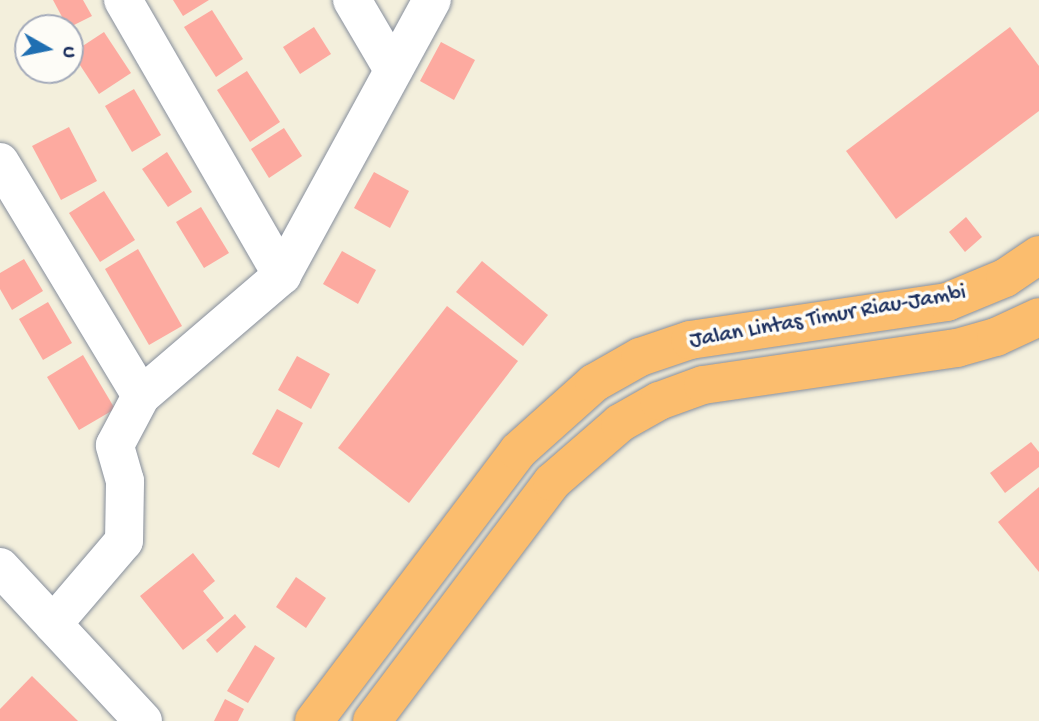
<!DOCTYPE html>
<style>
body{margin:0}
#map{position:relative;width:1039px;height:721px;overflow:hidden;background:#f3efdc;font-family:"Gochi Hand",sans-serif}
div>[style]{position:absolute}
.building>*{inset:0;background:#fdaaa0}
.roads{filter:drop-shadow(0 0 2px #878f9d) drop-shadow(0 0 2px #878f9d)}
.minor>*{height:38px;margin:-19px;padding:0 19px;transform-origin:19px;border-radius:19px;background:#fff}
.tertiary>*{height:38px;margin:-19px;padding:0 19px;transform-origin:19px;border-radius:19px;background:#fff}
.trunk>*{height:38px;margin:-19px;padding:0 19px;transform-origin:19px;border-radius:19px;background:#fbbd6e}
span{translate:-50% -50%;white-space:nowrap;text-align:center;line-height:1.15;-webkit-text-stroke:7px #fdfcf7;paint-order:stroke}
.street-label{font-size:23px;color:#1b2f5e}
.north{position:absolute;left:14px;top:14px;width:70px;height:70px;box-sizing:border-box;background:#fdfcf7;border:2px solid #a3aaba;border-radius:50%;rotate:99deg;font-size:19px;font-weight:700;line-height:28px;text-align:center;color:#1b2f5e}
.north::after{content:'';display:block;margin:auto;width:24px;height:32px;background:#1f6fb2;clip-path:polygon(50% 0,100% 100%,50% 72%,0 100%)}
</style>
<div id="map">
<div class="building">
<i style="clip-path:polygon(53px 0,83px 0,92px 16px,68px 28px)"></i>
<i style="clip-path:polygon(173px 0,209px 0,183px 16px)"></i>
<i style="clip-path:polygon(212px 10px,243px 59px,216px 77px,184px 27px)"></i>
<i style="clip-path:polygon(314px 27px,331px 54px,300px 74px,283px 47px)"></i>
<i style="clip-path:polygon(1010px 27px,1039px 66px,1039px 111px,896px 219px,846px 151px)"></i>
<i style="clip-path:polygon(104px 32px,131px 73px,99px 94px,72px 53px)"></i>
<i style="clip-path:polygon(441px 42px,475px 60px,454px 100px,420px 81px)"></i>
<i style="clip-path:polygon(247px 71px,280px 122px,250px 142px,217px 90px)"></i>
<i style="clip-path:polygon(134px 89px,161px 135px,132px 152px,105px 106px)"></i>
<i style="clip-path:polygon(69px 127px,97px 181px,61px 200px,32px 146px)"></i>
<i style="clip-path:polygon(284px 128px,302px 156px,269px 178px,251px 149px)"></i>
<i style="clip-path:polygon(167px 152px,192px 192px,168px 207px,142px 169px)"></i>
<i style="clip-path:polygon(374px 172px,409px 191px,390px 228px,354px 208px)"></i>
<i style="clip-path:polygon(104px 191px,135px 240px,100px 262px,69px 213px)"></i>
<i style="clip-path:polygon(201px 207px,229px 253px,204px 268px,176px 222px)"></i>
<i style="clip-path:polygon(966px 217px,982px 237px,965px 252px,949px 232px)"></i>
<i style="clip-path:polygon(138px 249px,182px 326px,149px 345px,105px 269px)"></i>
<i style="clip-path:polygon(342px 251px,376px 270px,358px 304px,323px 284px)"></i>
<i style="clip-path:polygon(24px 259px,43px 291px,12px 310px,0 289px,0 273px)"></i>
<i style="clip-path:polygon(482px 261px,548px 315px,523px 346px,456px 292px)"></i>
<i style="clip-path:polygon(48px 302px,72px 343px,43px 360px,19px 319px)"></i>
<i style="clip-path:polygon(447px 306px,518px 361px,409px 503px,338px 448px)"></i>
<i style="clip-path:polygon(83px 355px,115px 409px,79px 430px,47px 377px)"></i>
<i style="clip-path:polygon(297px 356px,330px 374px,311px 409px,278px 390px)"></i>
<i style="clip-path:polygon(277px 409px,303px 423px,279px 468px,252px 454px)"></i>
<i style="clip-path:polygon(1031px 442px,1039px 452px,1039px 467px,1005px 493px,990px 473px)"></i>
<i style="clip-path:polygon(1039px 487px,1039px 572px,998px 522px)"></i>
<i style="clip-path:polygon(193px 553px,215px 581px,203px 591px,224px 618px,183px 650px,140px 596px)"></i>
<i style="clip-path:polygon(296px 577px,326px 598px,306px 628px,276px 607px)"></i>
<i style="clip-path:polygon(235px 614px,246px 627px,217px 653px,206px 640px)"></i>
<i style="clip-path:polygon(255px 645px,275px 658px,248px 703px,227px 691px)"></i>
<i style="clip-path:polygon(32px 676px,78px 721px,0 721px,0 709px)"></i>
<i style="clip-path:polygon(225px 699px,244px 709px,238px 721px,214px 721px)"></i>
</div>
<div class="roads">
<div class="minor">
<i style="left:123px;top:0;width:318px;rotate:60deg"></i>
<i style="left:352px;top:0;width:81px;rotate:59.6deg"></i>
<i style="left:0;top:162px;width:273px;rotate:58.9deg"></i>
<i style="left:141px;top:396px;width:186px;rotate:-40.6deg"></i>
<i style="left:282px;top:275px;width:313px;rotate:-61.4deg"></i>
<i style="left:53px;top:624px;width:109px;rotate:-49.5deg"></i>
<i style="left:124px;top:541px;width:60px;rotate:-89deg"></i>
<i style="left:125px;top:481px;width:37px;rotate:-106deg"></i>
<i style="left:115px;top:445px;width:55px;rotate:-62deg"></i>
</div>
<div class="tertiary">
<i style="left:0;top:567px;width:210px;rotate:47.1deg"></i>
</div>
<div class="trunk">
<i style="left:314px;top:721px;width:338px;rotate:-52.9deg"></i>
<i style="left:518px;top:451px;width:102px;rotate:-41.8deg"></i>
<i style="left:594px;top:383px;width:53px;rotate:-29.5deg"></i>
<i style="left:640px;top:357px;width:53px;rotate:-18.8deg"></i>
<i style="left:690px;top:340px;width:260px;rotate:-8.4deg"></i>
<i style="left:947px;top:302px;width:63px;rotate:-22.5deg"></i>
<i style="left:1005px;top:278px;width:41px;rotate:-34.1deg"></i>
<i style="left:372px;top:721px;width:299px;rotate:-53deg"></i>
<i style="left:552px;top:482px;width:90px;rotate:-40.9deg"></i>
<i style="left:620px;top:423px;width:45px;rotate:-29.4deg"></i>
<i style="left:659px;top:401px;width:47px;rotate:-20deg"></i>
<i style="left:703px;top:385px;width:257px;rotate:-8.3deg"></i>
<i style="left:957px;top:348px;width:41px;rotate:-15.8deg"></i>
<i style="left:996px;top:337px;width:47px;rotate:-24.9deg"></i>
</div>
</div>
<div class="street-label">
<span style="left:828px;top:318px;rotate:-10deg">Jalan Lintas Timur Riau-Jambi</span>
</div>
<div class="north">U</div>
</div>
